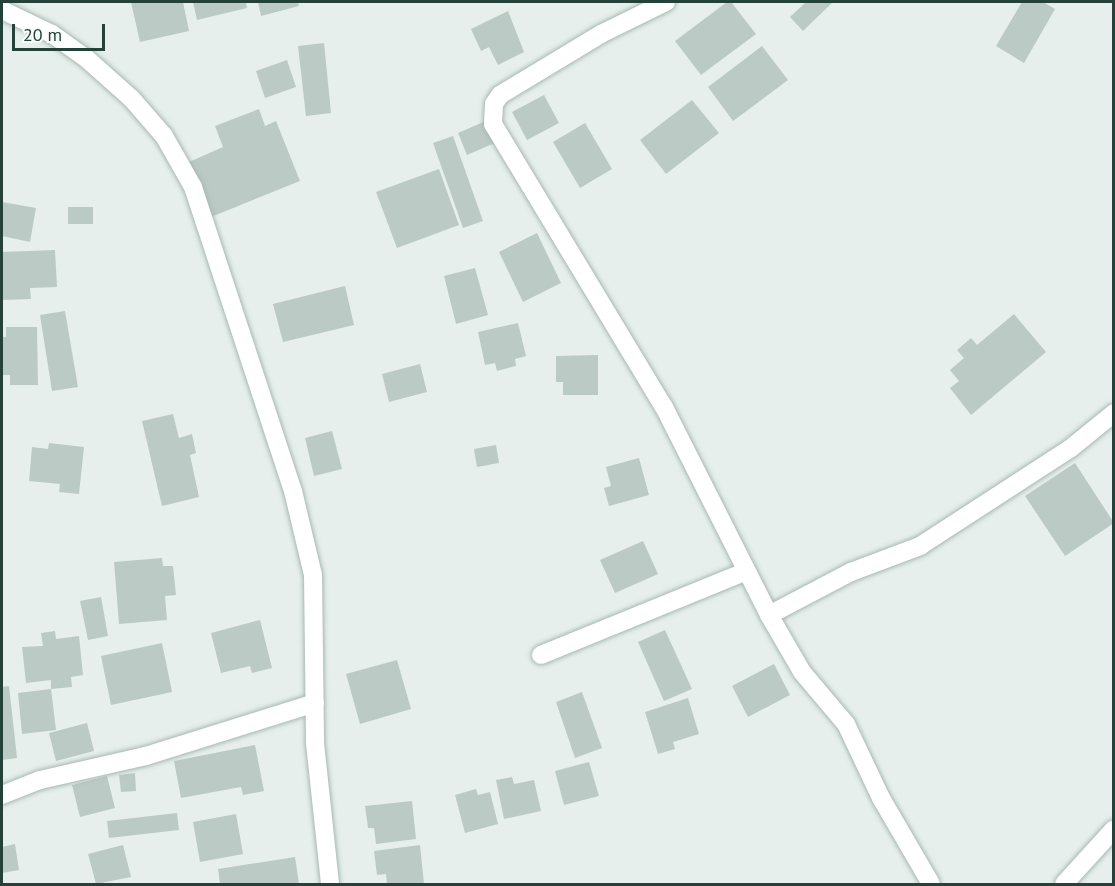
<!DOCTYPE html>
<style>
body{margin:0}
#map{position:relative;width:1115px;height:886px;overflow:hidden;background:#e6efeb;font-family:"PT Sans",sans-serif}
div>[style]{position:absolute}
.building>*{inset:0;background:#bbcac4}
.roads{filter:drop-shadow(0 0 2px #a8b8b2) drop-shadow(0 0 2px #a8b8b2)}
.minor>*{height:18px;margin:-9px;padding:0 9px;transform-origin:9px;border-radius:9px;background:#fff}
span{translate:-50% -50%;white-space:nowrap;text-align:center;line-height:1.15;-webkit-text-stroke:6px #f7fbf9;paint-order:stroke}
.frame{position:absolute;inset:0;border:3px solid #24423a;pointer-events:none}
.scale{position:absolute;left:12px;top:24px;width:93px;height:27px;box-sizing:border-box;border:3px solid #24423a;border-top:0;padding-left:8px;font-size:18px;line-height:21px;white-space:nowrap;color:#24423a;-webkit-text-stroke:4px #f7fbf9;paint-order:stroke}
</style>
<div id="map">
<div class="building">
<i style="clip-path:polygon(131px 2px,183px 2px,189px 31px,140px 42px)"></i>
<i style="clip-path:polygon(193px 2px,246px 2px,247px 8px,197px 20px)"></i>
<i style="clip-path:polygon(258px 2px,298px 2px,299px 6px,261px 16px)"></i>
<i style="clip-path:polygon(727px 2px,731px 2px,756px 34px,701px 75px,675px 41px)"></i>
<i style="clip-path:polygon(806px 2px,833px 2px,803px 31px,790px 17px)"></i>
<i style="clip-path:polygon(1022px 2px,1043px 2px,1055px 9px,1024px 63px,996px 46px)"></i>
<i style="clip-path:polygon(508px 11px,524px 52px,498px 65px,489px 47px,481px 51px,471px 29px)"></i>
<i style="clip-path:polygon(324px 43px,331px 113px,306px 116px,298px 46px)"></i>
<i style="clip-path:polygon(762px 46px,788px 80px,733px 121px,708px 87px)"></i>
<i style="clip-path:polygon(287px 60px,296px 87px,265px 98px,256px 71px)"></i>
<i style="clip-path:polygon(544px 95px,559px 123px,527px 140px,512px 112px)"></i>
<i style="clip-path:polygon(692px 100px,719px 133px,666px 174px,640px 140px)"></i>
<i style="clip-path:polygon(259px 109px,265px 126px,276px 121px,300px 181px,211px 217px,189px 162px,223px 147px,215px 126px)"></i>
<i style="clip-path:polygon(488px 120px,497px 142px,467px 155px,458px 133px)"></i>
<i style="clip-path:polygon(585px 123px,612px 169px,580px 188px,553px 142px)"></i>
<i style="clip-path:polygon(453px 136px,483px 221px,463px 228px,433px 143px)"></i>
<i style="clip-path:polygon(439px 169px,459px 225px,397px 248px,376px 192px)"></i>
<i style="clip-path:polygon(2px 202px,36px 208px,30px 242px,2px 236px)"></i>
<i style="clip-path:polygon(68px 207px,93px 207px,93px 224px,68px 224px)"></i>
<i style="clip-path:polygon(537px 233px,561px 283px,523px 302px,499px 252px)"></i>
<i style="clip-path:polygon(55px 250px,57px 287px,30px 288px,31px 299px,2px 300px,2px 252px)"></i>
<i style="clip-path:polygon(475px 268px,488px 315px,456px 324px,444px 276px)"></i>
<i style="clip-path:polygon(345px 286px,354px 325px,283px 342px,273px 304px)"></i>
<i style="clip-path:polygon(65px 311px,78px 387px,52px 391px,40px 315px)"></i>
<i style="clip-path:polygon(1014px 314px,1046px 352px,971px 415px,950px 388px,959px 381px,950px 370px,964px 358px,957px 350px,971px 338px,977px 345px)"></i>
<i style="clip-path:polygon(518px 323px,526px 356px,515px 359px,516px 366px,497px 371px,495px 363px,485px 365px,478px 332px)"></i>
<i style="clip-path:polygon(6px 327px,37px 327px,38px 385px,10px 385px,10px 375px,2px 375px,2px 337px,6px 337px)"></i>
<i style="clip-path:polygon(598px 355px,598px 395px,563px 395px,563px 382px,556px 382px,556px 356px)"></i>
<i style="clip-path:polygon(420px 364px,427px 392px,389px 402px,382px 374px)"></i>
<i style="clip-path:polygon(173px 414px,179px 438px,192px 434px,196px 453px,190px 455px,199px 497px,162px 506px,142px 421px)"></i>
<i style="clip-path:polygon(332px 431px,342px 469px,314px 476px,305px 438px)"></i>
<i style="clip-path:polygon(49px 443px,84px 447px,79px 494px,59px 492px,60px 484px,29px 481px,32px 447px,48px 449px)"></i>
<i style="clip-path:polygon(496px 445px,499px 463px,477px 467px,474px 449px)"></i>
<i style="clip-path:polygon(639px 458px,649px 495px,609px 506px,604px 488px,611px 486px,606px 467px)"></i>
<i style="clip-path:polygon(1075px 463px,1114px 523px,1065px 556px,1025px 496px)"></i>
<i style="clip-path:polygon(643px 541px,658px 574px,615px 593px,600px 560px)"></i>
<i style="clip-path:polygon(162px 558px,163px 566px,173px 566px,176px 595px,165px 596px,167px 620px,119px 624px,114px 562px)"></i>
<i style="clip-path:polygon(101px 597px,108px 636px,88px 640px,80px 601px)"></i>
<i style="clip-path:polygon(260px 620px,272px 668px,252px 673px,250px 666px,221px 673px,211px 633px)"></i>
<i style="clip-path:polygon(665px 630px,692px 689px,664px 701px,638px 642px)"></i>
<i style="clip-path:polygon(55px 631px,56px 639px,79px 636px,83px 675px,71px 677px,72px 687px,51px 689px,51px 680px,26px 683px,22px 647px,43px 646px,41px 633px)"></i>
<i style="clip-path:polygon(162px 643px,172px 692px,111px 705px,101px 656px)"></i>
<i style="clip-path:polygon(397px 660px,411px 709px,360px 724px,346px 674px)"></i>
<i style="clip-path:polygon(774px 664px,790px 695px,748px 717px,732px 686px)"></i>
<i style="clip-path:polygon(9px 686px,17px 758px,2px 760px,2px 687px)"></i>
<i style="clip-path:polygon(51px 689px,56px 730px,22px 734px,18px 693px)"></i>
<i style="clip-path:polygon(582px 692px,602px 748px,575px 758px,556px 702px)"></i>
<i style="clip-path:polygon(688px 698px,699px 734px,673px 742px,675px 749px,658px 754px,645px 712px)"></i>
<i style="clip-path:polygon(87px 723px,94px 751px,56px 761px,49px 733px)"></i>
<i style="clip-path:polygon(255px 745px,264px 791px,243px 795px,241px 787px,181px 798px,174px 761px)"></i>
<i style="clip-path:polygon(589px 762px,599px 796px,564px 805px,555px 771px)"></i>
<i style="clip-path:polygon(135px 773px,136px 791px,121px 792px,119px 775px)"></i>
<i style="clip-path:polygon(107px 776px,115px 808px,80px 817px,72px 785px)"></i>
<i style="clip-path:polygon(512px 777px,514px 784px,534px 780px,541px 811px,504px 819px,496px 780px)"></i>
<i style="clip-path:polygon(476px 789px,478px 795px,490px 792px,498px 824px,465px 833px,455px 795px)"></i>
<i style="clip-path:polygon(412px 801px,416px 839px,376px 844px,374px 828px,368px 828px,365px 806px)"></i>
<i style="clip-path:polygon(177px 813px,179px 830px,109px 838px,107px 821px)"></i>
<i style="clip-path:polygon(236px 814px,243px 854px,200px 862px,193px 822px)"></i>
<i style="clip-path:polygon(15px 844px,19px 870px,2px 873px,2px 847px)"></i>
<i style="clip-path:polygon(123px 845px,131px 877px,96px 884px,88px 854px)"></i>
<i style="clip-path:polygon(420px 845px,424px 884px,387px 884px,386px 874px,377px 875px,374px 851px)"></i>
<i style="clip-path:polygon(295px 857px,299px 884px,220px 884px,218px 869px)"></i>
</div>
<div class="roads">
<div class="minor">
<i style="left:666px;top:2px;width:72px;rotate:153.8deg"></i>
<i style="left:601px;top:34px;width:118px;rotate:148.9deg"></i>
<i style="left:500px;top:95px;width:11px;rotate:124deg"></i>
<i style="left:494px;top:104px;width:20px;rotate:93deg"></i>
<i style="left:493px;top:124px;width:331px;rotate:58.9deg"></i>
<i style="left:664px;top:407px;width:233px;rotate:63.2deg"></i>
<i style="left:769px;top:615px;width:66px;rotate:59.9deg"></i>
<i style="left:802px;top:672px;width:68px;rotate:49.8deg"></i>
<i style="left:846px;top:724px;width:82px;rotate:64.7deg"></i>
<i style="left:881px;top:798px;width:99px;rotate:59.8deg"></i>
<i style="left:2px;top:10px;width:55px;rotate:25.6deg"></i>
<i style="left:52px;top:34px;width:43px;rotate:35.5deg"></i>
<i style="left:87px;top:59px;width:59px;rotate:41.6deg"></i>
<i style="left:131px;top:98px;width:50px;rotate:49deg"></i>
<i style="left:164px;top:136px;width:59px;rotate:60.4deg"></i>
<i style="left:193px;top:187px;width:320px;rotate:71.8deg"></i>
<i style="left:293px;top:491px;width:86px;rotate:76.6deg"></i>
<i style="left:313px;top:575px;width:168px;rotate:89.3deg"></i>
<i style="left:315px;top:743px;width:142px;rotate:83.9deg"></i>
<i style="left:769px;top:615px;width:93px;rotate:-27.7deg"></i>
<i style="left:851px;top:572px;width:74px;rotate:-20.6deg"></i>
<i style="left:920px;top:546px;width:180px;rotate:-33deg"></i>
<i style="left:1071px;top:448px;width:55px;rotate:-39.1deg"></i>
<i style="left:541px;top:655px;width:222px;rotate:-22.2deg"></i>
<i style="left:2px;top:795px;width:41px;rotate:-21.5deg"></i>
<i style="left:40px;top:780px;width:109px;rotate:-12.8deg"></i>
<i style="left:146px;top:756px;width:177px;rotate:-17.4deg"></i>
<i style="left:1064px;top:884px;width:74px;rotate:-47.7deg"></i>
</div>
</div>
<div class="frame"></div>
<div class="scale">20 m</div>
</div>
